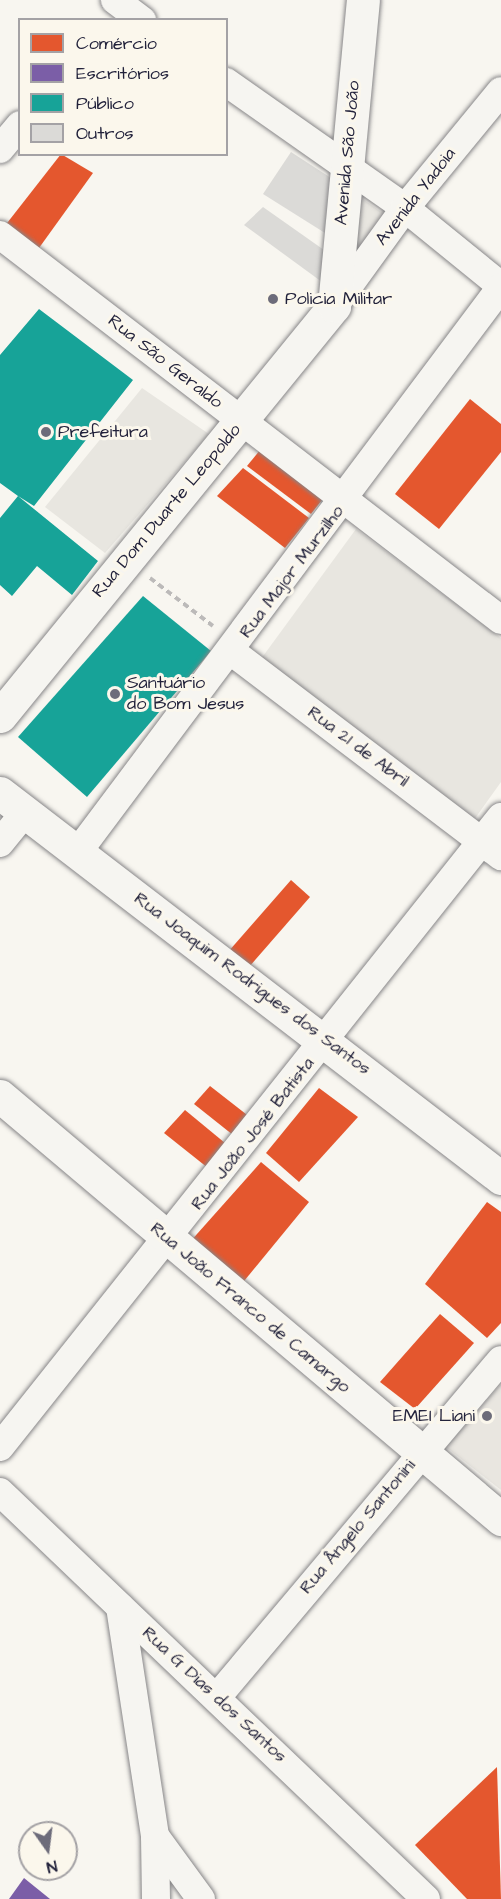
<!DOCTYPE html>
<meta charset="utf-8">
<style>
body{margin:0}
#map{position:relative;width:501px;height:1899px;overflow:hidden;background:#f8f6f0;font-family:"Architects Daughter",sans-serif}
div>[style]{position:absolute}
.built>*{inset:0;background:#e9e6e0}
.green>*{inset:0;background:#e8e6e0}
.shops>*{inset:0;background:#e4572e}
.offices>*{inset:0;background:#7b5ea7}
.public>*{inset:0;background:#17a398}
.building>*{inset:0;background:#dbdad7}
.path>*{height:4px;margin-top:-2px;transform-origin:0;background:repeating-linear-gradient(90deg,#bcbab9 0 6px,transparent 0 10.5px)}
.roads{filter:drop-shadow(0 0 2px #878688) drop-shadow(0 0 2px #878688)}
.street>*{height:28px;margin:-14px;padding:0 14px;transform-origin:14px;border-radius:14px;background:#f6f5f1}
.secondary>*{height:33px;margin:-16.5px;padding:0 16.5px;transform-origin:16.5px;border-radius:16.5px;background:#f6f5f1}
.dots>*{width:16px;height:16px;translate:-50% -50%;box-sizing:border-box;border:3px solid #fbf7ec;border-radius:50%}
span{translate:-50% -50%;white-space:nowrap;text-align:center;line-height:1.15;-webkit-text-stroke:6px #fbf7ec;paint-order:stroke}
.street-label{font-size:18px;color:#22223b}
.poi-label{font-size:18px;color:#22223b}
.left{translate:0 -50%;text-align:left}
.right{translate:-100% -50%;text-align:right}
.legend{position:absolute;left:18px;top:18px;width:210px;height:138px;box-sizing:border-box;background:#fbf7ec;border:2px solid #a4a2a5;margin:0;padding:8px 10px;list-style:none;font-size:18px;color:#22223b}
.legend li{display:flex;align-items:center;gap:12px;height:30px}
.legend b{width:30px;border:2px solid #a4a2a5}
.north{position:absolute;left:18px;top:1821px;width:60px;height:60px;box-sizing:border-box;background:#fbf7ec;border:2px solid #a4a2a5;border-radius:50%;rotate:166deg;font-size:16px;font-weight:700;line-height:24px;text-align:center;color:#22223b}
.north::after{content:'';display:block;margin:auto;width:21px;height:27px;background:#6d6c7a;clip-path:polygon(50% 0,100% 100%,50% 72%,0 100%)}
</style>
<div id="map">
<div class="built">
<i style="clip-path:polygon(501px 1384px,501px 1490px,446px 1447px)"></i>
</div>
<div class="green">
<i style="clip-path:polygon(357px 195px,384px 214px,354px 257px)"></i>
<i style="clip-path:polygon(142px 388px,209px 434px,105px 553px,45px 507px)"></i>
<i style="clip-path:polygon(356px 529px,501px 638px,501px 782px,466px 831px,258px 663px)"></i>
</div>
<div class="shops">
<i style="clip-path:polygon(61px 154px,93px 173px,39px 248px,4px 227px)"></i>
<i style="clip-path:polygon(470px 399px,501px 424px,501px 452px,439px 529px,395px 494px)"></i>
<i style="clip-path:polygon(260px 450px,322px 500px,311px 514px,247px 466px)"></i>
<i style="clip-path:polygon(243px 468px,309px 518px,285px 548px,217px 496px)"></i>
<i style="clip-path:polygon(291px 880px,310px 897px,249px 967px,228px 952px)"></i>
<i style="clip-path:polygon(210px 1086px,251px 1118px,233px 1135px,194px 1104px)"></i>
<i style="clip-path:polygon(319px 1088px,358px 1117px,299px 1182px,266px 1153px)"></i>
<i style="clip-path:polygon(185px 1110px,225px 1143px,208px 1168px,164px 1133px)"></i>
<i style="clip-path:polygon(261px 1162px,309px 1202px,240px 1286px,189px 1243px)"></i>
<i style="clip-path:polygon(487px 1202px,501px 1212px,501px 1323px,487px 1338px,425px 1284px)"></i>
<i style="clip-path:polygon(440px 1314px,474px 1343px,415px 1409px,380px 1382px)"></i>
<i style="clip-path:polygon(497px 1767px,501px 1899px,467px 1899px,415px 1845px)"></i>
</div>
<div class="offices">
<i style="clip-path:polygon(24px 1878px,50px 1899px,9px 1899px)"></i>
</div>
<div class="public">
<i style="clip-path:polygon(39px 309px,133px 380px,34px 506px,18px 496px,98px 561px,72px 595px,37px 566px,12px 596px,0 585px,0 518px,18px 496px,0 483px,0 355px)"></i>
<i style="clip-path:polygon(143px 596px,211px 651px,87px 797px,18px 737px)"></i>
</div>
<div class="building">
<i style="clip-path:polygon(291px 152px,331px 178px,325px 233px,263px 194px)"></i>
<i style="clip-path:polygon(263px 207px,324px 250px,322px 282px,244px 225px)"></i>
</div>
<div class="path">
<i style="left:150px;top:578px;width:79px;rotate:37.3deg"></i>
</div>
<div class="roads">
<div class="street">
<i style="left:115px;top:0;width:34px;rotate:37deg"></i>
<i style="left:226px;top:82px;width:219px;rotate:35.1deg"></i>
<i style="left:405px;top:208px;width:124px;rotate:39.1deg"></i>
<i style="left:0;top:149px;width:31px;rotate:-50deg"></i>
<i style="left:0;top:235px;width:632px;rotate:37.54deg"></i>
<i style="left:334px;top:306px;width:121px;rotate:-54.1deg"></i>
<i style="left:405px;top:208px;width:151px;rotate:-50.6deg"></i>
<i style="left:232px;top:652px;width:338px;rotate:37.2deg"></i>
<i style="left:0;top:843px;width:40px;rotate:-51deg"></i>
<i style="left:77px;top:853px;width:707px;rotate:-53.16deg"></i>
<i style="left:0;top:1447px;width:805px;rotate:-51.51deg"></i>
<i style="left:0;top:1492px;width:589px;rotate:43.69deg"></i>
<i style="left:120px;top:1607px;width:232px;rotate:81.3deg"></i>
<i style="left:155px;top:1836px;width:63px;rotate:89.1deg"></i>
<i style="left:218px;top:1696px;width:439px;rotate:-49.9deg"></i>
<i style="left:155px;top:1836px;width:78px;rotate:53.9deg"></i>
</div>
<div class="secondary">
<i style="left:0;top:716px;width:529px;rotate:-50.83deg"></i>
<i style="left:334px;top:306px;width:307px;rotate:-84.6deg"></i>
<i style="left:0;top:793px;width:632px;rotate:37.54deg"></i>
<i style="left:0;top:1096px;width:656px;rotate:40.17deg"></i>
</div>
</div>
<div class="dots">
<i style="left:273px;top:299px;background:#6d6c7a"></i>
<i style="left:46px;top:432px;background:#6d6c7a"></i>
<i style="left:115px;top:694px;background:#6d6c7a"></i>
<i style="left:487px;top:1416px;background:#6d6c7a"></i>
</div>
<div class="street-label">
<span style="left:348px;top:153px;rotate:-85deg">Avenida São João</span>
<span style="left:416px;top:197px;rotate:-52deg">Avenida Yadoia</span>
<span style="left:165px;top:362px;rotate:38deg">Rua São Geraldo</span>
<span style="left:167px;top:511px;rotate:-50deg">Rua Dom Duarte Leopoldo</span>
<span style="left:292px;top:572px;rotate:-53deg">Rua Major Murzilho</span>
<span style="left:358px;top:747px;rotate:37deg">Rua 21 de Abril</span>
<span style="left:252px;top:984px;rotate:37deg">Rua Joaquim Rodrigues dos Santos</span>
<span style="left:253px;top:1134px;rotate:-52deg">Rua João José Batista</span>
<span style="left:250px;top:1308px;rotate:40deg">Rua João Franco de Camargo</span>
<span style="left:358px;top:1527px;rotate:-50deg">Rua Ângelo Santonini</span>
<span style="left:214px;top:1695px;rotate:43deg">Rua G Dias dos Santos</span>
</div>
<div class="poi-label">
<span class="left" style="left:285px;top:299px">Policia Militar</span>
<span class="left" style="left:58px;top:432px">Prefeitura</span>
<span class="left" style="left:127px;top:694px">Santuário<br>do Bom Jesus</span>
<span class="right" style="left:475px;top:1416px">EMEI Liani</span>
</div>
<ul class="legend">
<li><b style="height:16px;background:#e4572e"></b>Comércio</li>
<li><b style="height:16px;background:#7b5ea7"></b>Escritórios</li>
<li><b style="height:16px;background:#17a398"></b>Público</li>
<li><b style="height:16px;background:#dbdad7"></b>Outros</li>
</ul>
<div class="north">N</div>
</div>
